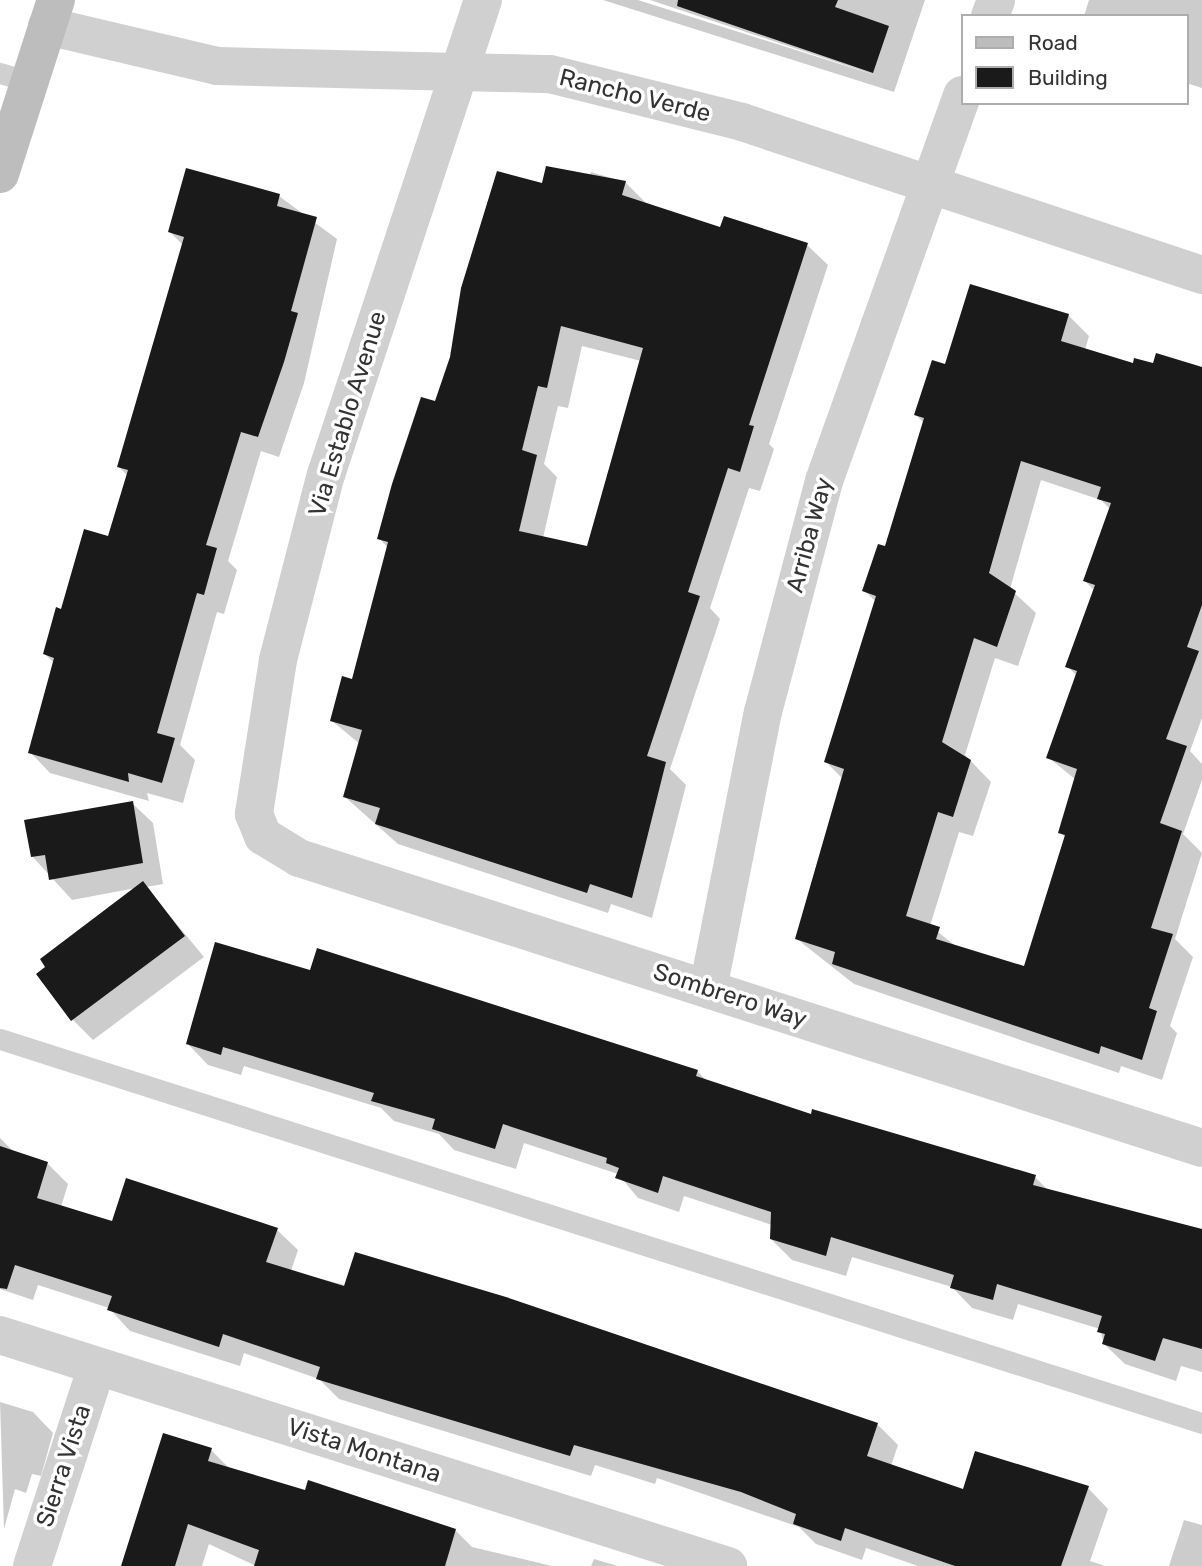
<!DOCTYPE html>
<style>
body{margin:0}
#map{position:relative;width:1202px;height:1566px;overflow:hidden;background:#fff;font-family:Rubik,sans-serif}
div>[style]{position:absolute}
.shadow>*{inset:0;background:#0003}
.building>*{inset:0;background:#1a1a1a}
.lane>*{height:21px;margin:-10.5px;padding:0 10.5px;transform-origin:10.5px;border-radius:10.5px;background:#d0d0d0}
.street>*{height:38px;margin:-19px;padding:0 19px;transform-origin:19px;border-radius:19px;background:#d0d0d0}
.secondary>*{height:38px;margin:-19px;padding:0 19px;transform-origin:19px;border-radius:19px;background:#bdbdbd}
span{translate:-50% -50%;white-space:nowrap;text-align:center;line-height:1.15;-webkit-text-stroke:7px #fff;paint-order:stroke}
.street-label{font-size:24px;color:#333}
.legend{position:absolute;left:961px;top:14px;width:228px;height:91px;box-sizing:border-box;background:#fff;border:2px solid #adadad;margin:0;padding:9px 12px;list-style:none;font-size:21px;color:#333}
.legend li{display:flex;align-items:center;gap:14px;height:35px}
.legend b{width:35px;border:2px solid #adadad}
</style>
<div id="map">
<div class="shadow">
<i style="clip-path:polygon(603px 0,638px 0,881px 77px,650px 0,925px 0,894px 92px)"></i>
<i style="clip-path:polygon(1089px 0,1202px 0,1202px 88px,1186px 83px,1186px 16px,1084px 16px)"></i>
<i style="clip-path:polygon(evenodd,591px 172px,625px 182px,646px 203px,721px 230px,725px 218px,807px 245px,828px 265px,769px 444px,774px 449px,760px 491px,749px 488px,710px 608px,720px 619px,670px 769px,686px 785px,652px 918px,611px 904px,608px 913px,398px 844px,345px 797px,360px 744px,332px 721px,353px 681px,388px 548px,379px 538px,436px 403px,543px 186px,588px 180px,591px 172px,582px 346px,641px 361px,588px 548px,543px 538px,557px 477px,544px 464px,558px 406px,568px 408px,582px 346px)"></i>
<i style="clip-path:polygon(279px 196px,337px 239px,304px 383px,279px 457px,261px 451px,228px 561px,237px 570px,224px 614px,217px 612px,180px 745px,195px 760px,183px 803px,147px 793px,149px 801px,50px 773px,30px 752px,55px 664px,45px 654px,62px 611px,109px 538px,128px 476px,119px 467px,183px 245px,170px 232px)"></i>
<i style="clip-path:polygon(evenodd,1068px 315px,1089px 336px,1085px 350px,1134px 366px,1202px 368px,1202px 718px,1190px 751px,1202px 764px,1202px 780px,1183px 834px,1202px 853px,1175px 939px,1193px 957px,1170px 1026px,1177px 1033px,1162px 1080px,1121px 1066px,1119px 1073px,854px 984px,797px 939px,843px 779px,826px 762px,876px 602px,864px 590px,886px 548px,924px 423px,916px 415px,946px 366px,1068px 315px,1041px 480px,1101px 500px,1110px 509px,1085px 581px,1095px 591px,1067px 666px,1077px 676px,1048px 757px,1076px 780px,1060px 832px,1066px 838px,1025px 968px,957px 947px,930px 926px,959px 832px,973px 836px,991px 782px,965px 755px,995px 658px,1018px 666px,1036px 613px,1010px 589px,1041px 480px)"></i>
<i style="clip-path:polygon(132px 803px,153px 823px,163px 884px,146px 887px,204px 957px,93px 1040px,72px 1019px,136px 888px,72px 900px,32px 856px)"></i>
<i style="clip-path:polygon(312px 972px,697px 1071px,707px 1081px,812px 1116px,1035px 1177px,1050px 1192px,1188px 1226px,1202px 1240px,1202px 1372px,1181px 1366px,1176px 1381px,1125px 1364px,1104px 1344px,1100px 1329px,1018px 1304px,1013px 1320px,972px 1308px,952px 1287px,852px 1257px,846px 1276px,792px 1260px,771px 1239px,772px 1225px,684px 1196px,679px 1212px,638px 1198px,618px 1174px,524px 1143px,516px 1169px,454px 1150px,439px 1134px,394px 1121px,381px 1108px,244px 1066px,241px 1075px,208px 1065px,188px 1044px)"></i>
<i style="clip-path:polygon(0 1138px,14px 1152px,47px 1163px,68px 1184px,61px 1207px,113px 1223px,277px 1230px,298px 1250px,291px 1271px,877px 1424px,898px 1445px,891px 1466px,964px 1491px,1088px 1488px,1108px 1509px,1090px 1561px,1105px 1566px,918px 1566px,866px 1548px,862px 1560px,816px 1544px,799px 1527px,657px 1478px,655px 1484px,595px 1465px,591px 1476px,339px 1399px,319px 1379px,244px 1353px,240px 1366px,130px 1331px,109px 1308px,38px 1285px,33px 1300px,0 1289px)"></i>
<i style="clip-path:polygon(0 1402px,33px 1412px,53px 1433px,41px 1476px,32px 1474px,26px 1493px,15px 1489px,4px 1529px)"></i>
<i style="clip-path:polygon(211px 1450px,230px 1469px,306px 1493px,356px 1496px,456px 1531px,472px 1547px,552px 1566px,256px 1566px,209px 1544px,202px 1566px,129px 1566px)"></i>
<i style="clip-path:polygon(1184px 1520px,1202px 1525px,1202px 1566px,1169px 1566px)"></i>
<i style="clip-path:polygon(594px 1559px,618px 1566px,591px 1566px)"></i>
</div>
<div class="building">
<i style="clip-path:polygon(678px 0,838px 0,835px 7px,889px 26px,873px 73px,677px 6px)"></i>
<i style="clip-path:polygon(evenodd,546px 166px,626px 181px,622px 195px,720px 227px,724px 216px,808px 243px,749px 425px,754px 426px,740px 472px,728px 468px,688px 592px,700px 596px,647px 756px,666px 762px,632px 898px,590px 884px,587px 893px,375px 824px,380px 808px,343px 797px,362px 730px,330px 721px,342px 676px,352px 679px,388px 542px,377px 539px,392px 484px,421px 397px,435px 401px,450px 357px,461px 288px,497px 171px,542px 183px,546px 166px,561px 326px,643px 348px,587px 546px,519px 531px,537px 455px,522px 450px,538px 386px,547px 388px,561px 326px)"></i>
<i style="clip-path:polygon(186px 168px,280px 194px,277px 206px,317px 217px,291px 311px,298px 313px,284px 362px,258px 437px,241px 432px,206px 545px,217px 548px,204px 595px,197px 593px,157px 733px,175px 738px,162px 783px,128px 773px,129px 782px,28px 753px,54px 658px,43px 654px,56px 607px,61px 609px,84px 529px,108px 536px,128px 470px,117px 467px,184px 237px,168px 232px)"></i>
<i style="clip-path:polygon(evenodd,970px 284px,1069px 314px,1061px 341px,1133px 363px,1134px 358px,1153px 363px,1156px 353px,1202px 367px,1202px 605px,1187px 647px,1199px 651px,1166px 739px,1187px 746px,1160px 823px,1182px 831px,1151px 928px,1173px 934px,1149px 1008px,1157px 1011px,1142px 1060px,1101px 1046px,1099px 1054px,832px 964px,835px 952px,795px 939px,844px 769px,824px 762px,876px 596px,862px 591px,878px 544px,885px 546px,924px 418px,914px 415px,932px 360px,945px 364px,970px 284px,1021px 461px,1101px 487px,1097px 499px,1111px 503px,1083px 581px,1095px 585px,1065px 667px,1077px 671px,1046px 758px,1077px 769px,1058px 833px,1065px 835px,1024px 966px,936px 939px,940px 927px,906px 916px,938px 812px,953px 817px,971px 760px,942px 742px,974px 638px,997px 647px,1016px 591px,989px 573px,1021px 461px)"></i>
<i style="clip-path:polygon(133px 801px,143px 863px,49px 880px,45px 855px,31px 857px,24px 820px)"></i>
<i style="clip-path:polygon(143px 881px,185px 936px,71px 1021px,36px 974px,45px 967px,40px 959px)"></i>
<i style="clip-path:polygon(215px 942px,310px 970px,317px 948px,698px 1070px,696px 1076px,811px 1114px,812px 1109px,1036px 1175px,1033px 1185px,1202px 1229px,1202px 1349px,1163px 1338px,1155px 1361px,1102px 1344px,1105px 1334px,1097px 1332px,1102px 1316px,997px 1284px,993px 1300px,950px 1288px,954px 1275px,831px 1237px,826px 1256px,770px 1239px,771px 1212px,663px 1176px,658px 1193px,615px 1178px,619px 1168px,606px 1163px,607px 1158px,503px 1124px,495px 1149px,432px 1129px,435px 1119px,371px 1101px,374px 1093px,223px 1047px,221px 1055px,186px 1044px)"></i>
<i style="clip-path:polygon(0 1146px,48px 1162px,37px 1198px,112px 1221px,126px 1178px,278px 1228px,266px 1262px,344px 1286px,355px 1252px,506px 1297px,878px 1423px,867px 1456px,963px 1489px,975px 1451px,1089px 1486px,1061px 1566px,955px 1566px,845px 1528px,841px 1541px,793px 1524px,796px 1514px,741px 1492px,574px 1445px,570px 1456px,362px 1393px,316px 1379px,320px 1367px,223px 1334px,219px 1347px,107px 1310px,112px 1296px,15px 1265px,7px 1289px,0 1288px)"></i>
<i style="clip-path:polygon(163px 1433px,212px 1448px,208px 1461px,305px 1490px,308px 1480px,456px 1529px,445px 1566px,254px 1566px,259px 1550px,188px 1524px,175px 1566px,121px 1566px)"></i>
</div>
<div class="lane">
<i style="left:0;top:73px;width:31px;rotate:17deg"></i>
<i style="left:0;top:1039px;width:1262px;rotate:17.72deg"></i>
</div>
<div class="street">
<i style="left:483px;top:0;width:499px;rotate:108.3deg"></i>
<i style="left:326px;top:474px;width:192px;rotate:104.5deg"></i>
<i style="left:278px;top:660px;width:156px;rotate:98.9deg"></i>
<i style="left:254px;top:814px;width:24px;rotate:68deg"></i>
<i style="left:263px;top:836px;width:42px;rotate:31.4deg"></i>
<i style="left:299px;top:858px;width:948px;rotate:17.8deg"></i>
<i style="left:990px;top:16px;width:17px;rotate:-69deg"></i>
<i style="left:47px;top:26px;width:175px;rotate:13.2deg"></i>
<i style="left:217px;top:66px;width:333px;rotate:1.4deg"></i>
<i style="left:550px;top:74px;width:198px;rotate:14deg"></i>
<i style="left:742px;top:122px;width:485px;rotate:18.4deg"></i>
<i style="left:708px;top:989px;width:282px;rotate:-78.8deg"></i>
<i style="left:763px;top:712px;width:239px;rotate:-75.2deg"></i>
<i style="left:824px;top:481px;width:410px;rotate:-70.3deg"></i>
<i style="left:0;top:1335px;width:764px;rotate:17.6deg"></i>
<i style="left:32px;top:1566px;width:210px;rotate:-72deg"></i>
</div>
<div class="secondary">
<i style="left:0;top:174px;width:183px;rotate:-72.2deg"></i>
</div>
<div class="street-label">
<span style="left:635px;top:96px;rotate:14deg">Rancho Verde</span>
<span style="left:348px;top:414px;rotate:-73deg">Via Establo Avenue</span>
<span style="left:810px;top:535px;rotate:-75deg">Arriba Way</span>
<span style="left:730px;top:996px;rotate:18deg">Sombrero Way</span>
<span style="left:364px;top:1451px;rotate:18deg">Vista Montana</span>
<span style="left:64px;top:1466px;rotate:-72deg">Sierra Vista</span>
</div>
<ul class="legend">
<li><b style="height:9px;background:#bdbdbd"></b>Road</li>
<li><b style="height:19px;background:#1a1a1a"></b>Building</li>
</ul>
</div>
